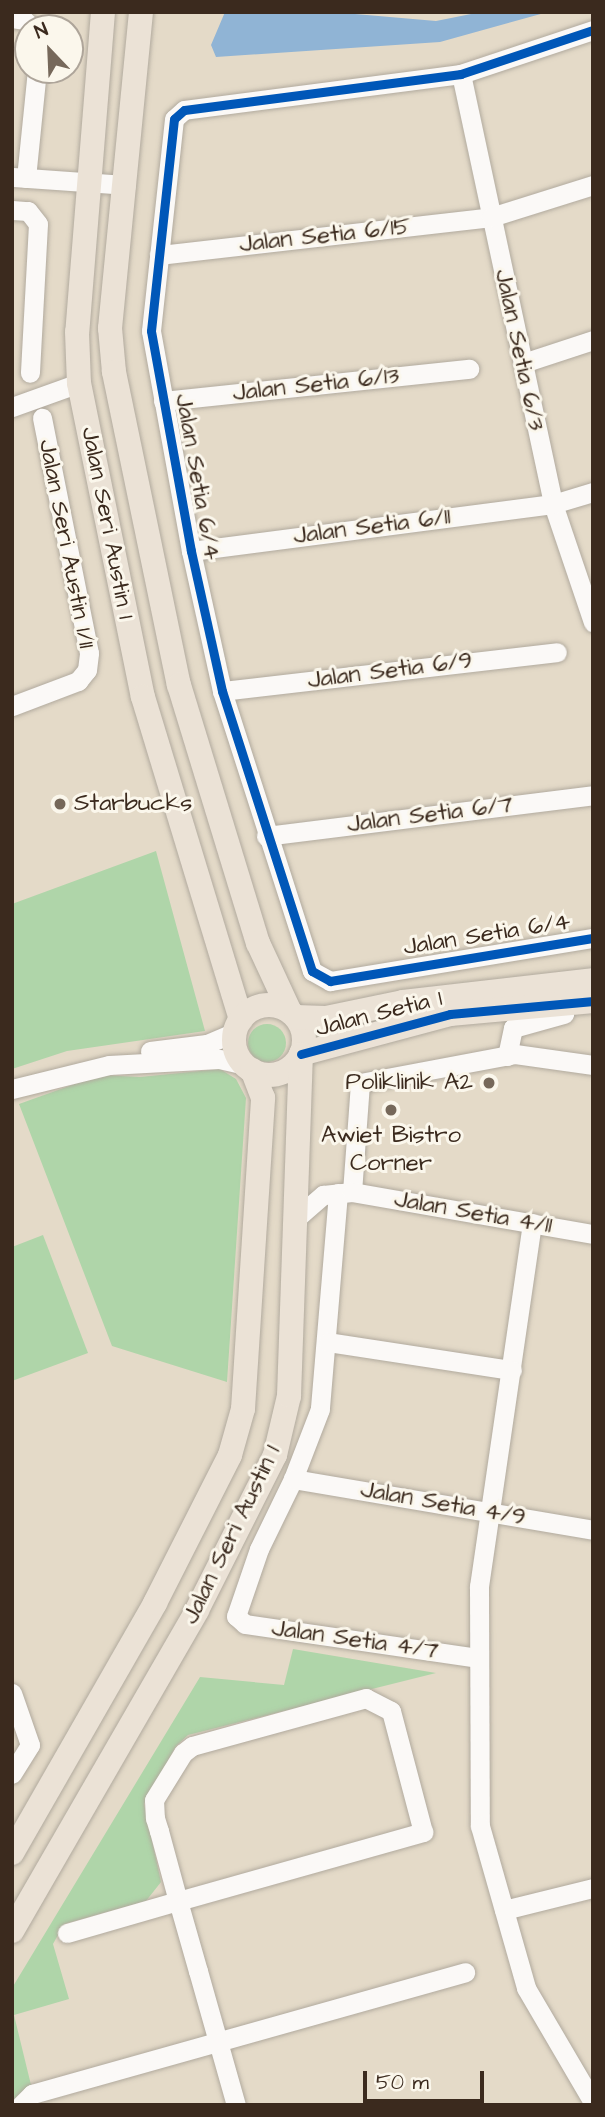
<!DOCTYPE html>
<style>
body{margin:0}
#map{position:relative;width:605px;height:2117px;overflow:hidden;background:#e4dac8;font-family:"Architects Daughter",sans-serif}
div>[style]{position:absolute}
.green>*{inset:0;background:#afd5a9}
.round{border-radius:50%}
.water>*{inset:0;background:#90b4d5}
.roads{filter:drop-shadow(0 0 2px #b1aa9e) drop-shadow(0 0 2px #b1aa9e)}
.minor>*{height:19px;margin:-9.5px;padding:0 9.5px;transform-origin:9.5px;border-radius:9.5px;background:#fbf9f7}
.major>*{height:24px;margin:-12px;padding:0 12px;transform-origin:12px;border-radius:12px;background:#ebe2d6}
.major>.ring{margin:-12px;padding:0;box-sizing:content-box;background:none;border:24px solid #ebe2d6;border-radius:50%}
.cycleway>*{height:9px;margin:-4.5px;padding:0 4.5px;transform-origin:4.5px;border-radius:4.5px;background:#0057b8}
.dots>*{width:19px;height:19px;translate:-50% -50%;box-sizing:border-box;border:4px solid #fbf7ec;border-radius:50%}
span{translate:-50% -50%;white-space:nowrap;text-align:center;line-height:1.15;-webkit-text-stroke:6px #fbf7ec;paint-order:stroke}
.street-label{font-size:24px;color:#3b2a1e}
.poi-label{font-size:24px;color:#3b2a1e}
.left{translate:0 -50%;text-align:left}
.right{translate:-100% -50%;text-align:right}
.frame{position:absolute;inset:0;border:14px solid #3b2a1e;pointer-events:none}
.north{position:absolute;left:14px;top:14px;width:70px;height:70px;box-sizing:border-box;background:#fbf7ec;border:2px solid #aea59a;border-radius:50%;rotate:337deg;font-size:19px;font-weight:700;line-height:28px;text-align:center;color:#3b2a1e}
.north::after{content:'';display:block;margin:auto;width:24px;height:32px;background:#76685a;clip-path:polygon(50% 0,100% 100%,50% 72%,0 100%)}
.scale{position:absolute;left:363px;top:2071px;width:121px;height:32px;box-sizing:border-box;border:4px solid #3b2a1e;border-top:0;padding-left:9px;font-size:21px;line-height:24px;white-space:nowrap;color:#3b2a1e;-webkit-text-stroke:5px #fbf7ec;paint-order:stroke}
</style>
<div id="map">
<div class="green">
<i style="clip-path:polygon(156px 851px,205px 1031px,67px 1051px,12px 1069px,12px 904px)"></i>
<i class="round" style="left:248px;top:1024px;width:38px;height:38px"></i>
<i style="clip-path:polygon(220px 1069px,236px 1079px,246px 1098px,227px 1382px,112px 1346px,19px 1104px,100px 1075px,140px 1077px)"></i>
<i style="clip-path:polygon(43px 1235px,88px 1353px,12px 1381px,12px 1247px)"></i>
<i style="clip-path:polygon(293px 1649px,436px 1673px,188px 1735px,176px 1746px,144px 1804px,161px 1882px,146px 1901px,64px 1924px,53px 1944px,69px 1999px,14px 2015px,31px 2085px,12px 2105px,12px 1988px,200px 1677px,284px 1685px)"></i>
</div>
<div class="water">
<i style="clip-path:polygon(225px 12px,332px 12px,436px 21px,481px 12px,548px 12px,440px 42px,216px 57px,211px 45px)"></i>
</div>
<div class="roads">
<div class="minor">
<i style="left:12px;top:18px;width:12px;rotate:9deg"></i>
<i style="left:24px;top:20px;width:12px;rotate:42deg"></i>
<i style="left:593px;top:30px;width:139px;rotate:161.6deg"></i>
<i style="left:461px;top:74px;width:279px;rotate:172.6deg"></i>
<i style="left:184px;top:110px;width:13px;rotate:138deg"></i>
<i style="left:174px;top:119px;width:213px;rotate:96.2deg"></i>
<i style="left:151px;top:331px;width:224px;rotate:79.7deg"></i>
<i style="left:191px;top:551px;width:143px;rotate:77.5deg"></i>
<i style="left:222px;top:691px;width:294px;rotate:72.2deg"></i>
<i style="left:312px;top:971px;width:21px;rotate:29deg"></i>
<i style="left:330px;top:981px;width:266px;rotate:-9.3deg"></i>
<i style="left:461px;top:74px;width:440px;rotate:77.9deg"></i>
<i style="left:553px;top:504px;width:125px;rotate:71.3deg"></i>
<i style="left:12px;top:177px;width:114px;rotate:4deg"></i>
<i style="left:26px;top:178px;width:109px;rotate:-84.2deg"></i>
<i style="left:12px;top:210px;width:16px;rotate:4deg"></i>
<i style="left:28px;top:211px;width:16px;rotate:52deg"></i>
<i style="left:38px;top:224px;width:149px;rotate:93.1deg"></i>
<i style="left:159px;top:255px;width:334px;rotate:-6.5deg"></i>
<i style="left:491px;top:217px;width:107px;rotate:-17.4deg"></i>
<i style="left:523px;top:363px;width:74px;rotate:-18.2deg"></i>
<i style="left:163px;top:401px;width:308px;rotate:-6deg"></i>
<i style="left:12px;top:407px;width:71px;rotate:-19.7deg"></i>
<i style="left:191px;top:551px;width:365px;rotate:-7.4deg"></i>
<i style="left:553px;top:504px;width:42px;rotate:-16.7deg"></i>
<i style="left:222px;top:691px;width:337px;rotate:-6.6deg"></i>
<i style="left:12px;top:706px;width:71px;rotate:-20.7deg"></i>
<i style="left:78px;top:681px;width:14px;rotate:-51deg"></i>
<i style="left:87px;top:670px;width:17px;rotate:-83deg"></i>
<i style="left:89px;top:653px;width:240px;rotate:-101.3deg"></i>
<i style="left:266px;top:836px;width:330px;rotate:-7.1deg"></i>
<i style="left:150px;top:1051px;width:57px;rotate:-7deg"></i>
<i style="left:207px;top:1044px;width:30px;rotate:-23deg"></i>
<i style="left:507px;top:1056px;width:29px;rotate:-78deg"></i>
<i style="left:513px;top:1028px;width:53px;rotate:-15.4deg"></i>
<i style="left:12px;top:1089px;width:100px;rotate:-13.9deg"></i>
<i style="left:109px;top:1065px;width:110px;rotate:-3.1deg"></i>
<i style="left:219px;top:1059px;width:27px;rotate:13deg"></i>
<i style="left:352px;top:1192px;width:109px;rotate:-85.8deg"></i>
<i style="left:360px;top:1083px;width:158px;rotate:-10.6deg"></i>
<i style="left:515px;top:1054px;width:79px;rotate:8deg"></i>
<i style="left:338px;top:1193px;width:217px;rotate:94.8deg"></i>
<i style="left:320px;top:1409px;width:75px;rotate:111.1deg"></i>
<i style="left:293px;top:1479px;width:78px;rotate:115.9deg"></i>
<i style="left:259px;top:1549px;width:71px;rotate:108.9deg"></i>
<i style="left:236px;top:1616px;width:12px;rotate:42deg"></i>
<i style="left:245px;top:1624px;width:234px;rotate:8.3deg"></i>
<i style="left:293px;top:1221px;width:40px;rotate:-41deg"></i>
<i style="left:323px;top:1195px;width:29px;rotate:-6deg"></i>
<i style="left:352px;top:1192px;width:245px;rotate:9.9deg"></i>
<i style="left:532px;top:1223px;width:367px;rotate:98.3deg"></i>
<i style="left:479px;top:1586px;width:240px;rotate:89.8deg"></i>
<i style="left:480px;top:1826px;width:168px;rotate:74.1deg"></i>
<i style="left:526px;top:1988px;width:132px;rotate:59.6deg"></i>
<i style="left:328px;top:1342px;width:186px;rotate:8.7deg"></i>
<i style="left:293px;top:1479px;width:304px;rotate:9.6deg"></i>
<i style="left:12px;top:1693px;width:55px;rotate:70.9deg"></i>
<i style="left:30px;top:1745px;width:34px;rotate:122deg"></i>
<i style="left:504px;top:1910px;width:92px;rotate:-13.9deg"></i>
<i style="left:67px;top:1933px;width:116px;rotate:-16.1deg"></i>
<i style="left:178px;top:1901px;width:255px;rotate:-15.7deg"></i>
<i style="left:423px;top:1832px;width:125px;rotate:-104.8deg"></i>
<i style="left:391px;top:1711px;width:28px;rotate:-153deg"></i>
<i style="left:366px;top:1698px;width:180px;rotate:164.6deg"></i>
<i style="left:192px;top:1746px;width:11px;rotate:142deg"></i>
<i style="left:183px;top:1753px;width:55px;rotate:121.7deg"></i>
<i style="left:154px;top:1800px;width:18px;rotate:87deg"></i>
<i style="left:155px;top:1818px;width:14px;rotate:73deg"></i>
<i style="left:159px;top:1831px;width:73px;rotate:74.8deg"></i>
<i style="left:178px;top:1901px;width:73px;rotate:74.1deg"></i>
<i style="left:198px;top:1971px;width:139px;rotate:74.2deg"></i>
<i style="left:21px;top:2105px;width:16px;rotate:-45deg"></i>
<i style="left:32px;top:2094px;width:450px;rotate:-15.7deg"></i>
</div>
<div class="major">
<i style="left:103px;top:12px;width:321px;rotate:94.6deg"></i>
<i style="left:77px;top:332px;width:51px;rotate:87.8deg"></i>
<i style="left:79px;top:383px;width:320px;rotate:78.5deg"></i>
<i style="left:143px;top:697px;width:337px;rotate:73.1deg"></i>
<i style="left:141px;top:12px;width:318px;rotate:95.6deg"></i>
<i style="left:110px;top:328px;width:44px;rotate:84.8deg"></i>
<i style="left:114px;top:372px;width:320px;rotate:78.3deg"></i>
<i style="left:179px;top:685px;width:270px;rotate:73deg"></i>
<i style="left:258px;top:943px;width:76px;rotate:65.1deg"></i>
<i class="ring" style="left:234px;top:1005px;width:46px;height:46px"></i>
<i style="left:296px;top:1017px;width:30px;rotate:2deg"></i>
<i style="left:326px;top:1018px;width:79px;rotate:-11.7deg"></i>
<i style="left:403px;top:1002px;width:191px;rotate:-6.6deg"></i>
<i style="left:301px;top:1054px;width:154px;rotate:-15deg"></i>
<i style="left:450px;top:1014px;width:144px;rotate:-5.2deg"></i>
<i style="left:12px;top:1853px;width:288px;rotate:-60.2deg"></i>
<i style="left:155px;top:1603px;width:166px;rotate:-63.1deg"></i>
<i style="left:230px;top:1455px;width:48px;rotate:-74.2deg"></i>
<i style="left:243px;top:1409px;width:312px;rotate:-86.3deg"></i>
<i style="left:263px;top:1098px;width:30px;rotate:-111deg"></i>
<i style="left:12px;top:1931px;width:370px;rotate:-60deg"></i>
<i style="left:197px;top:1610px;width:174px;rotate:-63.3deg"></i>
<i style="left:275px;top:1455px;width:61px;rotate:-76.7deg"></i>
<i style="left:289px;top:1396px;width:342px;rotate:-88deg"></i>
</div>
</div>
<div class="cycleway">
<i style="left:593px;top:30px;width:139px;rotate:161.6deg"></i>
<i style="left:461px;top:74px;width:279px;rotate:172.6deg"></i>
<i style="left:184px;top:110px;width:13px;rotate:138deg"></i>
<i style="left:174px;top:119px;width:213px;rotate:96.2deg"></i>
<i style="left:151px;top:331px;width:224px;rotate:79.7deg"></i>
<i style="left:191px;top:551px;width:143px;rotate:77.5deg"></i>
<i style="left:222px;top:691px;width:294px;rotate:72.2deg"></i>
<i style="left:312px;top:971px;width:21px;rotate:29deg"></i>
<i style="left:330px;top:981px;width:266px;rotate:-9.3deg"></i>
<i style="left:301px;top:1054px;width:154px;rotate:-15deg"></i>
<i style="left:450px;top:1014px;width:144px;rotate:-5.2deg"></i>
</div>
<div class="dots">
<i style="left:60px;top:804px;background:#76685a"></i>
<i style="left:489px;top:1083px;background:#76685a"></i>
<i style="left:391px;top:1110px;background:#76685a"></i>
</div>
<div class="street-label">
<span style="left:325px;top:236px;rotate:-6deg">Jalan Setia 6/15</span>
<span style="left:519px;top:350px;rotate:78deg">Jalan Setia 6/3</span>
<span style="left:316px;top:385px;rotate:-6deg">Jalan Setia 6/13</span>
<span style="left:197px;top:477px;rotate:80deg">Jalan Setia 6/4</span>
<span style="left:107px;top:523px;rotate:79deg">Jalan Seri Austin 1</span>
<span style="left:372px;top:527px;rotate:-7deg">Jalan Setia 6/11</span>
<span style="left:66px;top:544px;rotate:79deg">Jalan Seri Austin 1/11</span>
<span style="left:390px;top:671px;rotate:-7deg">Jalan Setia 6/9</span>
<span style="left:430px;top:815px;rotate:-7deg">Jalan Setia 6/7</span>
<span style="left:487px;top:935px;rotate:-9deg">Jalan Setia 6/4</span>
<span style="left:379px;top:1014px;rotate:-14deg">Jalan Setia 1</span>
<span style="left:473px;top:1213px;rotate:10deg">Jalan Setia 4/11</span>
<span style="left:443px;top:1504px;rotate:10deg">Jalan Setia 4/9</span>
<span style="left:232px;top:1535px;rotate:-64deg">Jalan Seri Austin 1</span>
<span style="left:355px;top:1640px;rotate:8deg">Jalan Setia 4/7</span>
</div>
<div class="poi-label">
<span class="left" style="left:74px;top:804px">Starbucks</span>
<span class="right" style="left:473px;top:1083px">Poliklinik A2</span>
<span style="left:391px;top:1150px">Awiet Bistro<br>Corner</span>
</div>
<div class="frame"></div>
<div class="north">N</div>
<div class="scale">50 m</div>
</div>
